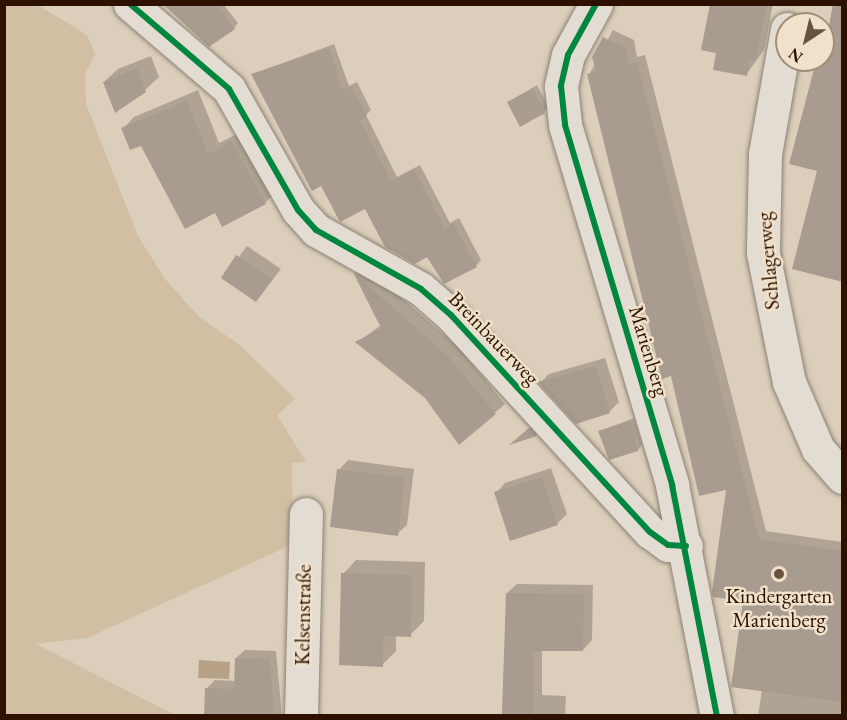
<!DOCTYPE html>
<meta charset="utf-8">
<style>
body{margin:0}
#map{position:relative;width:847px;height:720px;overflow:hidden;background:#dbceba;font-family:"EB Garamond",serif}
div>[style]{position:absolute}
.green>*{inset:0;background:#d1bea3}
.water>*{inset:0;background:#b7a288}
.shadow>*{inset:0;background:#0003}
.building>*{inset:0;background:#a79c8f}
.roads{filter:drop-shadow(0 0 2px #8c8174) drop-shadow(0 0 2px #8c8174)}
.minor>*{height:33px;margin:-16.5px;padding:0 16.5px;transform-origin:16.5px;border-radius:16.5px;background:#e3dcd2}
.cycleway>*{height:6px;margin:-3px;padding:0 3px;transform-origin:3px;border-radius:3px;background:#00873e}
.dots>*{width:16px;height:16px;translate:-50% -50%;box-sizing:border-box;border:3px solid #f0e1ca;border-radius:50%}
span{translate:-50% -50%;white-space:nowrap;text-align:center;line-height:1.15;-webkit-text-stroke:5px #f0e1ca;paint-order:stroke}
.street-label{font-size:21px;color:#2d1000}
.poi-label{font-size:21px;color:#2d1000}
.frame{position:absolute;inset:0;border:6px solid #2d1000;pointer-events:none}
.north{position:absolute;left:775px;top:12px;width:60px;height:60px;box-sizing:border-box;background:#f0e1ca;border:2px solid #a28d79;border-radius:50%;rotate:215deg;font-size:16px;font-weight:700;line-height:24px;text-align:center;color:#2d1000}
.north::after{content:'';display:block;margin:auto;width:21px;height:27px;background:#6a5241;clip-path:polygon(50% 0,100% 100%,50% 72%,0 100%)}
</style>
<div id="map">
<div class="green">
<i style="clip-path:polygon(4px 5px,38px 5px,87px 35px,95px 54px,85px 74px,86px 104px,138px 236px,165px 279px,199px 317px,240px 345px,295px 399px,277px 415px,306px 462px,292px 463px,293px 544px,87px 638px,36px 644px,175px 715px,5px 715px)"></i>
</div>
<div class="water">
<i style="clip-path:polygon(199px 660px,230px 662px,229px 679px,198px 678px)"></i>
</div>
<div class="shadow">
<i style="clip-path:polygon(167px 4px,223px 4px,238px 23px,234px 28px)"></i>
<i style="clip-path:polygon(711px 4px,773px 4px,764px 50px,746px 75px,718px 52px)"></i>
<i style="clip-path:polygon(833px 4px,819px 172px,819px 60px,823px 60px)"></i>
<i style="clip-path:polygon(613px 30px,634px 40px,637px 57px,645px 55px,766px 531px,842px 542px,842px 716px,758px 716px,762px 690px,728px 488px,672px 375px,589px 75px)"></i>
<i style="clip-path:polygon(334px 44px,349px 86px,357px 82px,371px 110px,366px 115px,397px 177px,420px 165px,450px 223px,459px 218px,481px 260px,476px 266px,427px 255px,366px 207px,322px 184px,253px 74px)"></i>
<i style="clip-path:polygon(151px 56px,159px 77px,145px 90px,104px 82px,118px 69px)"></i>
<i style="clip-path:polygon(537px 85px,549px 108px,544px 112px,508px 103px)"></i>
<i style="clip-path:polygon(198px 90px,219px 143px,243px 131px,276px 191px,265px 203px,215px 211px,123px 129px,134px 117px)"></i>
<i style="clip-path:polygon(247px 246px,281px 269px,256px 301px,223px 278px)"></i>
<i style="clip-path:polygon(363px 264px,458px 347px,505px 404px,459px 443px,426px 397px,358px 342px,381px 325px,355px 272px)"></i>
<i style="clip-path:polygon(605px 358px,619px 402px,610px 411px,576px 422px,540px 383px,549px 374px)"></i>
<i style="clip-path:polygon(634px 418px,642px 445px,638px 450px,600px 431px)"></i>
<i style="clip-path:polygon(534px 424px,540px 431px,536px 435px,515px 442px)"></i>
<i style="clip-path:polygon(348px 460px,414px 469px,407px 525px,397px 534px,339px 470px)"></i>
<i style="clip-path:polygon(551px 468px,567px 514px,557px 524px,496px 493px,505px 483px)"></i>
<i style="clip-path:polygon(356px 560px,425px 562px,424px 621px,410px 635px,396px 635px,396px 651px,382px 665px,343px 574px)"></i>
<i style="clip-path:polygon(517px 584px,593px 585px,592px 640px,583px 650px,542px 649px,542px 695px,566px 696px,565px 716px,502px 716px,507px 593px)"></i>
<i style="clip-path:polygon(245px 650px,276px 651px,282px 716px,206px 716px,207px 688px,215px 680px,236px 681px,236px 658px)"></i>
</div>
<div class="building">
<i style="clip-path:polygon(163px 4px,215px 4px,235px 29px,209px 47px)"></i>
<i style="clip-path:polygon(710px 4px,767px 4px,756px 61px,750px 60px,747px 76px,713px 70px,716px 53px,701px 50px)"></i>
<i style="clip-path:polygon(833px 4px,843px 4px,843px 282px,792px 269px,817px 171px,789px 164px,813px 73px,817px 60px,823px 60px)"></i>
<i style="clip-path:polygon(603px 37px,626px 48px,629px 64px,637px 62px,759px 539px,843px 551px,843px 702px,731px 687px,743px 601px,713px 597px,712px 592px,726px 490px,699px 496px,671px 376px,662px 379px,587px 74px,596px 72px,592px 57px)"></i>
<i style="clip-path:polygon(329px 48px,343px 91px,351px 86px,367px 116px,360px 120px,391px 181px,414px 169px,444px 228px,453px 223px,477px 267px,444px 284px,427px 257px,415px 264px,385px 247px,365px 209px,340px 222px,321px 186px,312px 191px,251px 74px)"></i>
<i style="clip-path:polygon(137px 68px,146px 92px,115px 113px,103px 82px)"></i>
<i style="clip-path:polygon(533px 88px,545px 113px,520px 127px,507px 102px)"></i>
<i style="clip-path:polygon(187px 101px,208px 154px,231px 141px,266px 204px,222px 227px,215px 213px,185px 229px,141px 146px,130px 150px,121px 128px)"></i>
<i style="clip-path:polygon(236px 255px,273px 279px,256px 302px,221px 278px)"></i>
<i style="clip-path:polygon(353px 272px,448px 356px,496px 414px,459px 445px,425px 398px,355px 342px,381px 328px)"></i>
<i style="clip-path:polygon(596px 366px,610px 413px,576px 424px,538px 382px)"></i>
<i style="clip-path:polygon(630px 421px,638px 451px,609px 460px,598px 431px)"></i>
<i style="clip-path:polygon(529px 428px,537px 436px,509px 445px)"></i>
<i style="clip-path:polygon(337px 469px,405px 478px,398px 536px,330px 527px)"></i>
<i style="clip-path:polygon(542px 477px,558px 525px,510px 541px,494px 492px)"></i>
<i style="clip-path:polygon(341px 573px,412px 575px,411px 637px,383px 636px,383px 667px,339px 665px)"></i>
<i style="clip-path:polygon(506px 593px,584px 594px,583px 651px,533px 651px,533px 716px,502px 716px)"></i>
<i style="clip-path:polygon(235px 658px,269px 659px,275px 716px,204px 716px,205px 688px,234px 689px)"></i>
</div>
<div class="roads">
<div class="minor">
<i style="left:130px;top:4px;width:130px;rotate:40.6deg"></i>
<i style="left:229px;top:89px;width:139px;rotate:60.3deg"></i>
<i style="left:298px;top:210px;width:27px;rotate:48deg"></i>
<i style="left:316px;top:230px;width:120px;rotate:29.3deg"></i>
<i style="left:421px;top:289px;width:40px;rotate:41deg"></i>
<i style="left:451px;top:315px;width:294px;rotate:47.5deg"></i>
<i style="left:650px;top:532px;width:22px;rotate:36deg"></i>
<i style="left:668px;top:545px;width:18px;rotate:3deg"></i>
<i style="left:596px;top:4px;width:58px;rotate:118.8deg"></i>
<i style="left:568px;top:55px;width:32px;rotate:103deg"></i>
<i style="left:561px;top:86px;width:39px;rotate:84deg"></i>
<i style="left:565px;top:125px;width:376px;rotate:73.4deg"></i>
<i style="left:672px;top:485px;width:235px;rotate:79deg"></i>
<i style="left:787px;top:29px;width:127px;rotate:100deg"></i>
<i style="left:765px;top:154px;width:99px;rotate:91.2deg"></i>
<i style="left:763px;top:253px;width:132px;rotate:78.6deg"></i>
<i style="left:789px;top:382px;width:73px;rotate:66.6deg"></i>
<i style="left:818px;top:449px;width:37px;rotate:49deg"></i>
<i style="left:301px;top:716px;width:202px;rotate:-88.6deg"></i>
</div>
</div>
<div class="cycleway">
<i style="left:130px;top:4px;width:130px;rotate:40.6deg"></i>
<i style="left:229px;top:89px;width:139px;rotate:60.3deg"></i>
<i style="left:298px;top:210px;width:27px;rotate:48deg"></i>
<i style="left:316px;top:230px;width:120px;rotate:29.3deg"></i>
<i style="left:421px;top:289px;width:40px;rotate:41deg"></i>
<i style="left:451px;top:315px;width:294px;rotate:47.5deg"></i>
<i style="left:650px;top:532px;width:22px;rotate:36deg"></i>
<i style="left:668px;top:545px;width:18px;rotate:3deg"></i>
<i style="left:596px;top:4px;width:58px;rotate:118.8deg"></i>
<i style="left:568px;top:55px;width:32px;rotate:103deg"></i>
<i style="left:561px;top:86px;width:39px;rotate:84deg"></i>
<i style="left:565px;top:125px;width:376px;rotate:73.4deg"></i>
<i style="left:672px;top:485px;width:235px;rotate:79deg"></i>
</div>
<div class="dots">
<i style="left:779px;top:574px;background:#6a5241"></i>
</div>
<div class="street-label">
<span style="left:768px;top:261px;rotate:-95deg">Schlagerweg</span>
<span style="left:494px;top:338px;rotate:46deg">Breinbauerweg</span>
<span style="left:649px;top:351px;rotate:73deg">Marienberg</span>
<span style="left:303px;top:615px;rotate:-89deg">Kelsenstraße</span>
</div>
<div class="poi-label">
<span style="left:779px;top:608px">Kindergarten<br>Marienberg</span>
</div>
<div class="frame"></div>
<div class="north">N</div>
</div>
